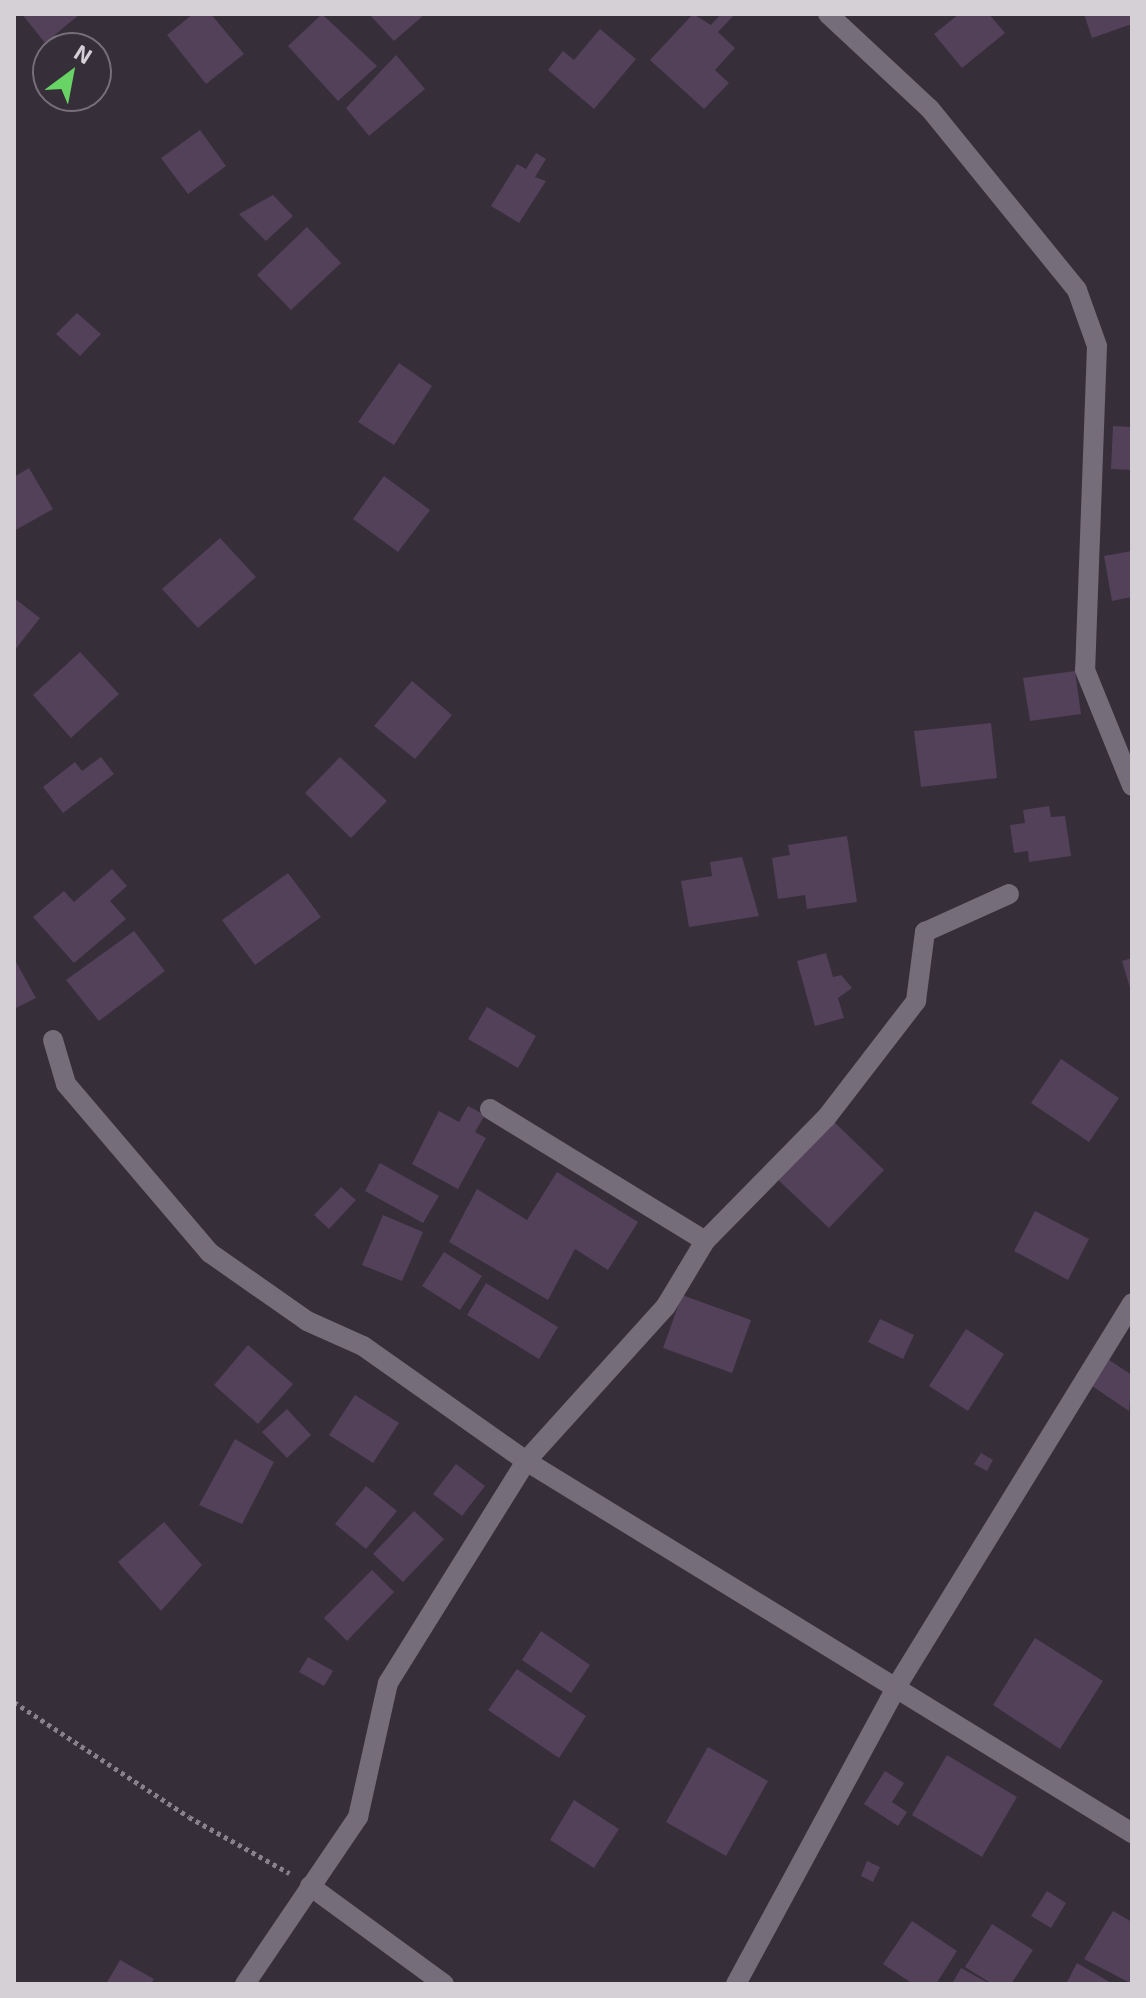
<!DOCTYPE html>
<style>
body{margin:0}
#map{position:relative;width:1146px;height:1998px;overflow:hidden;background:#362e39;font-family:"Exo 2",sans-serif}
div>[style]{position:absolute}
.building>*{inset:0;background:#53415a}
.path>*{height:5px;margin-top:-2.5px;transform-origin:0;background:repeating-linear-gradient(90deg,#88828b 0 4px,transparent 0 8px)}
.minor>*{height:20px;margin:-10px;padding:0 10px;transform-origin:10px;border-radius:10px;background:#766d7a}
span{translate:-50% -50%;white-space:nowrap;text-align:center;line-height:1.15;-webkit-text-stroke:6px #362e39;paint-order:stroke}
.frame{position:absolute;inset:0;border:16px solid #d4d0d6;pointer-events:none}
.north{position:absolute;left:32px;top:32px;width:80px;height:80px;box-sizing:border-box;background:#362e39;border:2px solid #756f78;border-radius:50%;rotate:32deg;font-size:22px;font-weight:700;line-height:32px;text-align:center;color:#d4d0d6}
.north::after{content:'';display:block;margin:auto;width:28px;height:36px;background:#68d465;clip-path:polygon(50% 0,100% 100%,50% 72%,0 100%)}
</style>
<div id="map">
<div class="building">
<i style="clip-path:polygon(22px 14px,80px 14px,45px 43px)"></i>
<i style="clip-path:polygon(193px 14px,211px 14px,244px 54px,206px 84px,167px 35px)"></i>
<i style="clip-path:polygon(322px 14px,377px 66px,338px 101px,288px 46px)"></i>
<i style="clip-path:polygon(369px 14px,425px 14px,394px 41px)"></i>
<i style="clip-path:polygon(693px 14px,711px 25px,721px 14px,735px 14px,718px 32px,735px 48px,715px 70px,729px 83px,704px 109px,650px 60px)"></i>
<i style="clip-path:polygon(959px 14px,989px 14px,1005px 33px,962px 68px,934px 34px)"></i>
<i style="clip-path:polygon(1084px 14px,1132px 14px,1132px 24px,1092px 38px)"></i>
<i style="clip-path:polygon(600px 29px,636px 59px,594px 109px,548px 70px,563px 51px,574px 60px)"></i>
<i style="clip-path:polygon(396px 55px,425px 89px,369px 136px,346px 108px)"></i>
<i style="clip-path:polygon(200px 130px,226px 166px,188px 194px,161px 158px)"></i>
<i style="clip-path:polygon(536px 153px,546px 159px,535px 177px,546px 181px,519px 223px,491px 206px,517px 164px,526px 169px)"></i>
<i style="clip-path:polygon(273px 195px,293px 216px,266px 241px,239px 214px)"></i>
<i style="clip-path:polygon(307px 227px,341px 263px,291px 310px,257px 275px)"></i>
<i style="clip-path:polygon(77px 313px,101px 334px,80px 356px,56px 334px)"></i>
<i style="clip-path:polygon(399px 363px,432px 386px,394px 445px,358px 422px)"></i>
<i style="clip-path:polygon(1113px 426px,1132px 427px,1132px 470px,1111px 469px)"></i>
<i style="clip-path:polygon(29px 468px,53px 509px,14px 531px,14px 477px)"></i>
<i style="clip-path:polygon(384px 476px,430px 510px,398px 552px,353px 519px)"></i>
<i style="clip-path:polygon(220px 538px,256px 577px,198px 628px,162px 589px)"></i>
<i style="clip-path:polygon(1132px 551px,1132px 597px,1112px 601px,1104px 556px)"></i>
<i style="clip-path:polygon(14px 598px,40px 618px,14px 651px)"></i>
<i style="clip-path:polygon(80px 652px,119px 694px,71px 738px,33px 695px)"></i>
<i style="clip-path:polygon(1075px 671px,1081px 714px,1030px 721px,1023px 678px)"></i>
<i style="clip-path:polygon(412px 681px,452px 715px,415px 759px,374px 726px)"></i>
<i style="clip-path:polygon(991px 723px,997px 778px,921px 787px,914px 731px)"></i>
<i style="clip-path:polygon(101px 757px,114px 774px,63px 813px,43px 787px,75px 762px,82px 771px)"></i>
<i style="clip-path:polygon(340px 757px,387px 801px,351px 838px,305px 793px)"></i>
<i style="clip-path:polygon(1049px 806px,1051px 817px,1065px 816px,1071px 856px,1029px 862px,1028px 851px,1014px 853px,1010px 825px,1025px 823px,1023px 810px)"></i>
<i style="clip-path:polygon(847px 836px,857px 902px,807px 909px,805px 895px,778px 899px,772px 858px,790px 855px,788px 845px)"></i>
<i style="clip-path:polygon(742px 857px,759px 916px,689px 927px,681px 881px,712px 876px,710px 862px)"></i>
<i style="clip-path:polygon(112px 869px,127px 886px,110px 901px,126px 919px,74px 963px,33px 917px,64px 891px,74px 902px)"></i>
<i style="clip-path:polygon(288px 873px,321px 917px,255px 965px,222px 920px)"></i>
<i style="clip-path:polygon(134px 931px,165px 971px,99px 1021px,66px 980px)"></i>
<i style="clip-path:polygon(826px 953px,833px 977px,841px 975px,852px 988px,838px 998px,844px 1018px,815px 1026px,797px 961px)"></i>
<i style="clip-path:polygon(1132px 958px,1132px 991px,1131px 991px,1122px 961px)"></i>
<i style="clip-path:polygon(16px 962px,36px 998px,14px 1009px,14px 963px)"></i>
<i style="clip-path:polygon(487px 1007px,536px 1036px,518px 1068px,468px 1039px)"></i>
<i style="clip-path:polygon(1061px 1059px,1119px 1098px,1089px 1142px,1031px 1103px)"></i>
<i style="clip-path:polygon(468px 1106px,485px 1115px,475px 1132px,486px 1138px,458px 1189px,412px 1164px,439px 1111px,459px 1122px)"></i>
<i style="clip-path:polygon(829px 1117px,884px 1170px,829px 1228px,773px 1175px)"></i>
<i style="clip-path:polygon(380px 1163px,439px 1196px,423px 1223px,365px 1191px)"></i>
<i style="clip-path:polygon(557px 1172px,638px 1222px,608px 1270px,575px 1249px,548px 1300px,449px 1242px,477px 1189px,527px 1220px)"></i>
<i style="clip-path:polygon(341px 1187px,356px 1200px,329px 1229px,314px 1215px)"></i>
<i style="clip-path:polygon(1035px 1211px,1089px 1239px,1068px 1280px,1014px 1251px)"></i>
<i style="clip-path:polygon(383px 1215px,423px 1232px,402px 1281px,362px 1265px)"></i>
<i style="clip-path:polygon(444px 1252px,482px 1276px,460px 1310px,422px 1286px)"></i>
<i style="clip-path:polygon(486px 1283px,558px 1327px,539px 1359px,467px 1315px)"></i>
<i style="clip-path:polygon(682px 1295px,751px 1320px,732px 1373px,663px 1348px)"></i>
<i style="clip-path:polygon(880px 1319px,914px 1335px,903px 1359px,868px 1342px)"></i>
<i style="clip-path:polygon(966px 1329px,1004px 1354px,968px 1411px,929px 1386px)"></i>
<i style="clip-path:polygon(248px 1345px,293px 1384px,258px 1424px,214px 1385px)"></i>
<i style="clip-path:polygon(1109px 1360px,1132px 1375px,1129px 1411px,1092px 1386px)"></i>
<i style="clip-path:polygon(355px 1395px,399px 1423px,373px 1463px,329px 1435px)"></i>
<i style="clip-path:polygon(287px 1409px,311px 1435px,287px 1458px,262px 1432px)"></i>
<i style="clip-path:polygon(235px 1439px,274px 1462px,242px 1524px,199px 1505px)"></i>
<i style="clip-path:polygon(981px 1453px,993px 1460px,987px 1471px,974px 1464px)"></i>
<i style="clip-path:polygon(456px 1464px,485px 1486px,462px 1516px,433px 1494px)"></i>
<i style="clip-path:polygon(366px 1486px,397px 1511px,366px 1549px,335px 1524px)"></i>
<i style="clip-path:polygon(414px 1511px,444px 1539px,403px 1582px,373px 1554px)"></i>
<i style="clip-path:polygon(164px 1522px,202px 1565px,161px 1611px,118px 1562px)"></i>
<i style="clip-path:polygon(372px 1570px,394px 1592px,347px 1641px,324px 1618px)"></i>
<i style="clip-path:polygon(541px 1631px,590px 1665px,571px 1693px,522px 1660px)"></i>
<i style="clip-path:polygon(1035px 1638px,1103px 1681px,1060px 1749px,993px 1705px)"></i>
<i style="clip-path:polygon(308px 1657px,333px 1671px,324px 1686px,299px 1672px)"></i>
<i style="clip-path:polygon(517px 1669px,586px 1716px,559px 1758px,488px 1710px)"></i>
<i style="clip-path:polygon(708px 1747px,768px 1781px,726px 1856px,666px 1822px)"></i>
<i style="clip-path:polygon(947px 1755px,1017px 1797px,982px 1857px,912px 1815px)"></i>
<i style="clip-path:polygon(885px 1771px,904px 1783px,892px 1802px,907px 1812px,898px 1826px,864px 1804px)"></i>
<i style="clip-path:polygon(574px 1800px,619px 1829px,594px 1868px,550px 1840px)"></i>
<i style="clip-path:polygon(867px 1861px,880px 1867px,873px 1882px,861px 1876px)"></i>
<i style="clip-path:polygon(1047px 1891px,1066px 1903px,1051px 1928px,1031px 1916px)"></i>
<i style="clip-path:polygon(1113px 1911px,1132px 1922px,1132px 1984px,1084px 1959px)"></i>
<i style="clip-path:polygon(912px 1921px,957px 1951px,936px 1984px,913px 1984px,883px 1964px)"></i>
<i style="clip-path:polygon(992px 1924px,1033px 1950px,1011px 1984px,992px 1984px,965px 1967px)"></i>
<i style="clip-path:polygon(120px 1960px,154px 1979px,151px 1984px,106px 1984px)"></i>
<i style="clip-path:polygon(1077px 1963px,1113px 1984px,1066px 1984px)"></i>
<i style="clip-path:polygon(961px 1968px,990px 1984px,952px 1984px)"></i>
</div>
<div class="path">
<i style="left:14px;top:1702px;width:209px;rotate:33.3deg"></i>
<i style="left:189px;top:1817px;width:115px;rotate:29.2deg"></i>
</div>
<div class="minor">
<i style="left:828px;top:14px;width:139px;rotate:43deg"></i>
<i style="left:930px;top:109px;width:233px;rotate:50.9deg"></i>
<i style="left:1077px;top:290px;width:59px;rotate:70.3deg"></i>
<i style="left:1097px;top:346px;width:324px;rotate:92.1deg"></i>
<i style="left:1085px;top:670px;width:125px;rotate:67.9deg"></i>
<i style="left:53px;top:1040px;width:46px;rotate:73.5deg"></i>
<i style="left:66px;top:1084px;width:222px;rotate:49.6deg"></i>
<i style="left:210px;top:1253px;width:118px;rotate:35deg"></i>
<i style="left:307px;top:1321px;width:61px;rotate:24.1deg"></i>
<i style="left:363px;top:1346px;width:199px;rotate:35.2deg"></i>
<i style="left:526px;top:1461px;width:711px;rotate:31.54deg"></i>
<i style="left:490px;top:1109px;width:252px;rotate:31.5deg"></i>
<i style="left:310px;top:1886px;width:166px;rotate:36.2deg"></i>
<i style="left:245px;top:1984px;width:202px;rotate:-55.9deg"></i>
<i style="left:358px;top:1817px;width:137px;rotate:-77.4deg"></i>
<i style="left:388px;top:1683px;width:261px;rotate:-58.1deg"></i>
<i style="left:526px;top:1461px;width:209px;rotate:-47.9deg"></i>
<i style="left:666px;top:1306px;width:76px;rotate:-59deg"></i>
<i style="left:705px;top:1241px;width:173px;rotate:-45.5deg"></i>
<i style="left:826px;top:1118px;width:148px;rotate:-52.4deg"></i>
<i style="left:916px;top:1001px;width:70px;rotate:-82.6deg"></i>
<i style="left:925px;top:932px;width:92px;rotate:-24.3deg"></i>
<i style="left:736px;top:1984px;width:341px;rotate:-61.6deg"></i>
<i style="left:898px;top:1684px;width:447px;rotate:-58.4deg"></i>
</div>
<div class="frame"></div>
<div class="north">N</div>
</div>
